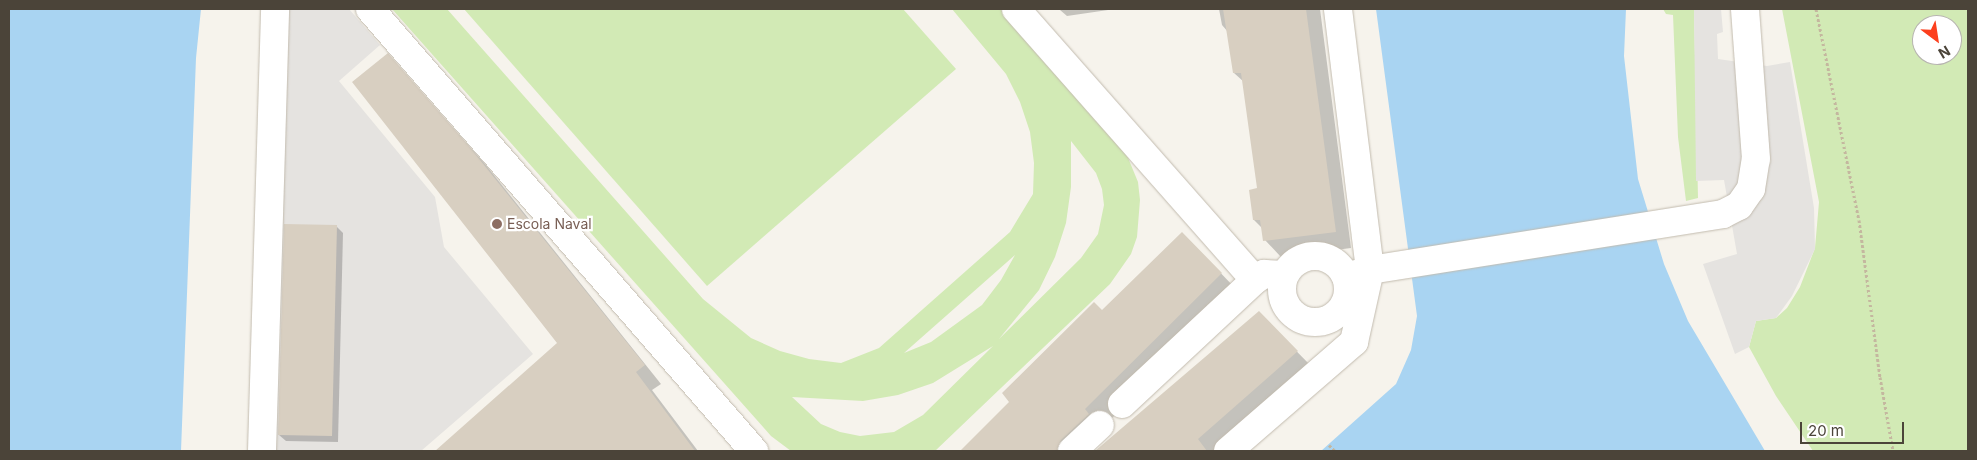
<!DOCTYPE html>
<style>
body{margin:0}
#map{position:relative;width:1977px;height:460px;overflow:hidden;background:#f6f3ec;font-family:Inter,sans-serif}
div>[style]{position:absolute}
.green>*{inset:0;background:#d2eab5}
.parking>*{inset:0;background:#e5e3e0}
.water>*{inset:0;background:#a9d4f2}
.shadow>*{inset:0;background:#0003}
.building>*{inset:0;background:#d8cfc1}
.path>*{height:3px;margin-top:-1.5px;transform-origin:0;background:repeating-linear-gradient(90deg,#c4b79f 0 2.5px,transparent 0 5px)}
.roads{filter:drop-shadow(0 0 1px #c2bbae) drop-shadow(0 0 1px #c2bbae)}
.minor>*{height:28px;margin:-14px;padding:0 14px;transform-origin:14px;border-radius:14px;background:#fff}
.minor>.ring{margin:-14px;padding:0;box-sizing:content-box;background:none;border:28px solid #fff;border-radius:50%}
.dots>*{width:14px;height:14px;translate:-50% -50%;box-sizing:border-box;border:2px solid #fff;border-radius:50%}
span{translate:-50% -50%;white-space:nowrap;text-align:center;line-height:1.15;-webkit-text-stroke:4.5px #fff;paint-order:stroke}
.education-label{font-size:14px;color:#785e54}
.left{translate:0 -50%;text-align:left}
.frame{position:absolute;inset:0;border:10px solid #4b4439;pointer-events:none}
.north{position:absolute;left:1912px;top:15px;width:50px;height:50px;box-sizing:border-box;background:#fff;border:1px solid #b7b4b0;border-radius:50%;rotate:149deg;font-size:14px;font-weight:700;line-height:20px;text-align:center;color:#4b4439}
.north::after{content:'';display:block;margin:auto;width:18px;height:22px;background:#fc3f1d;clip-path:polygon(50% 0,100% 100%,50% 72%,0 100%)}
.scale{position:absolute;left:1800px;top:422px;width:104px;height:22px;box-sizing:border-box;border:2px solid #4b4439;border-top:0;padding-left:6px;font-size:15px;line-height:18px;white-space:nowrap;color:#4b4439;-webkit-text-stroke:4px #fff;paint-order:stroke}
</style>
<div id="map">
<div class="green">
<i style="clip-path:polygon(evenodd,392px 9px,447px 9px,703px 299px,751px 338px,780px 351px,809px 359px,841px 363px,879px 348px,1010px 232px,1033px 194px,1034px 163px,1030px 132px,1020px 102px,1006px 74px,952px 9px,1003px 9px,1124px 148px,1138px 182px,1140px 200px,1137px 237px,1131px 254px,1110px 284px,935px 451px,791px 451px,771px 436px,392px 9px,1071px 141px,1096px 173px,1102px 189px,1104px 205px,1098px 234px,1081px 258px,999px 339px,1039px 290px,1055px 257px,1066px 223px,1071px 187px,1071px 141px,392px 9px,1015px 255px,1001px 280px,982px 305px,931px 342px,904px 353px,1015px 255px,392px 9px,993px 346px,923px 415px,894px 432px,860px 436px,840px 432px,821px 424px,792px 397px,863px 401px,898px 395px,933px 383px,993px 346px)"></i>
<i style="clip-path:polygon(464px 9px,903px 9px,956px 69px,707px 286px)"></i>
<i style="clip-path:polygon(1663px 9px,1694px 9px,1698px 198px,1686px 201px,1678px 137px,1673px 15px,1666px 14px)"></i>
<i style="clip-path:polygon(evenodd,1782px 9px,1968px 9px,1968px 451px,1813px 451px,1776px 396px,1749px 347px,1756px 321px,1776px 318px,1787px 308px,1800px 287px,1815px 248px,1819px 202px,1782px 9px,1922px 25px,1952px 25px,1952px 55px,1922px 55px,1922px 25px)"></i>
</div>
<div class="parking">
<i style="clip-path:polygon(289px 9px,349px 9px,380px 45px,339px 81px,435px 197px,444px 247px,533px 354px,421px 451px,274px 451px)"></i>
<i style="clip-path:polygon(1694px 9px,1721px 9px,1723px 32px,1717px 34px,1718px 59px,1767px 66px,1790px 62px,1814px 208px,1815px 249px,1792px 296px,1776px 318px,1756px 321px,1749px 347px,1735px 354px,1703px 264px,1737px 254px,1724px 180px,1696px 181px)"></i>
</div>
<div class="water">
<i style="clip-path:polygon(9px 9px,201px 9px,196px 58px,181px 451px,9px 451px)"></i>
<i style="clip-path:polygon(1376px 9px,1626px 9px,1624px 56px,1638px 179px,1664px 264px,1688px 321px,1765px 451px,1321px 451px,1396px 384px,1411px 350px,1417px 316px)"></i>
</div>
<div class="shadow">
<i style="clip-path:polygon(1036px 9px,1115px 9px,1067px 16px,1060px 10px)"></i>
<i style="clip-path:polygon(1219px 9px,1320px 9px,1351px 248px,1281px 257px,1265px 240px,1262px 228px,1254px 220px,1258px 189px,1244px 82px,1234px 73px,1228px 32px,1222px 25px)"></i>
<i style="clip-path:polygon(388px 55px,485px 164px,661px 384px,652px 390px,698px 451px,437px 451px,559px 343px)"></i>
<i style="clip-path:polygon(336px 226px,343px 233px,338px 442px,286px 441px,279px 435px)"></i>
<i style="clip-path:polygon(1182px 233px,1239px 292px,1102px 428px,1085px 451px,962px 451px)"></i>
<i style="clip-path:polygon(1259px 313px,1314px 369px,1222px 451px,1098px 451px)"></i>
</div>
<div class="building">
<i style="clip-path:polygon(1223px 9px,1306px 9px,1336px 232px,1263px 241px,1260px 220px,1253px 220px,1249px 190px,1257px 188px,1241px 73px,1233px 73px)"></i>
<i style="clip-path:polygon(388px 53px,468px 145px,645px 365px,636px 372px,695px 451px,435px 451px,557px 343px,352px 82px)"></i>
<i style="clip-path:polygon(284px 224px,337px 225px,332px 436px,278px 435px)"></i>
<i style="clip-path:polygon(1182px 232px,1222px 273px,1085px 409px,1089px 414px,1061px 440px,1057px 451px,960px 451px,1009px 402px,1002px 393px,1094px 302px,1102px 310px)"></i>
<i style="clip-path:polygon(1259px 311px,1298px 351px,1198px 439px,1207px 451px,1095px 451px)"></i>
</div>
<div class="path">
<i style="left:1816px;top:9px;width:215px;rotate:78.5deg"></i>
<i style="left:1859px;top:220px;width:158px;rotate:82.4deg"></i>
<i style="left:1880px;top:377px;width:75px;rotate:80deg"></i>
<i style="left:1329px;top:445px;width:8px;rotate:45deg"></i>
</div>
<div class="roads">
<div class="minor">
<i style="left:370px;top:9px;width:586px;rotate:49.02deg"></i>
<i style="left:1016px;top:9px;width:361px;rotate:48.6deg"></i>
<i class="ring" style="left:1282px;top:256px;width:38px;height:38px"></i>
<i style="left:1346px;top:277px;width:25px;rotate:-16deg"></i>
<i style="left:1370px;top:270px;width:357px;rotate:-9deg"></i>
<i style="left:1723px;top:214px;width:18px;rotate:-27deg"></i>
<i style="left:1739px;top:206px;width:21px;rotate:-55deg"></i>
<i style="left:1751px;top:189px;width:30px;rotate:-81deg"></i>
<i style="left:1756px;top:159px;width:150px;rotate:-94.2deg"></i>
<i style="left:1122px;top:404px;width:182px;rotate:-43deg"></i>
<i style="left:1255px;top:280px;width:11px;rotate:-34deg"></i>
<i style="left:1264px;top:274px;width:20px;rotate:3deg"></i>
<i style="left:262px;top:451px;width:442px;rotate:-88.3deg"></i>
<i style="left:1072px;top:451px;width:38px;rotate:-43deg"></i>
<i style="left:1228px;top:451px;width:167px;rotate:-40.9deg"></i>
<i style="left:1354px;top:342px;width:74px;rotate:-77.5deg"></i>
<i style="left:1370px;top:270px;width:263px;rotate:-97deg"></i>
</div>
</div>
<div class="dots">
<i style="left:497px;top:224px;background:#8d6e63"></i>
</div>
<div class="education-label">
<span class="left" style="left:507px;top:224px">Escola Naval</span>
</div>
<div class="frame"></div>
<div class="north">N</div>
<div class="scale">20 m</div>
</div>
